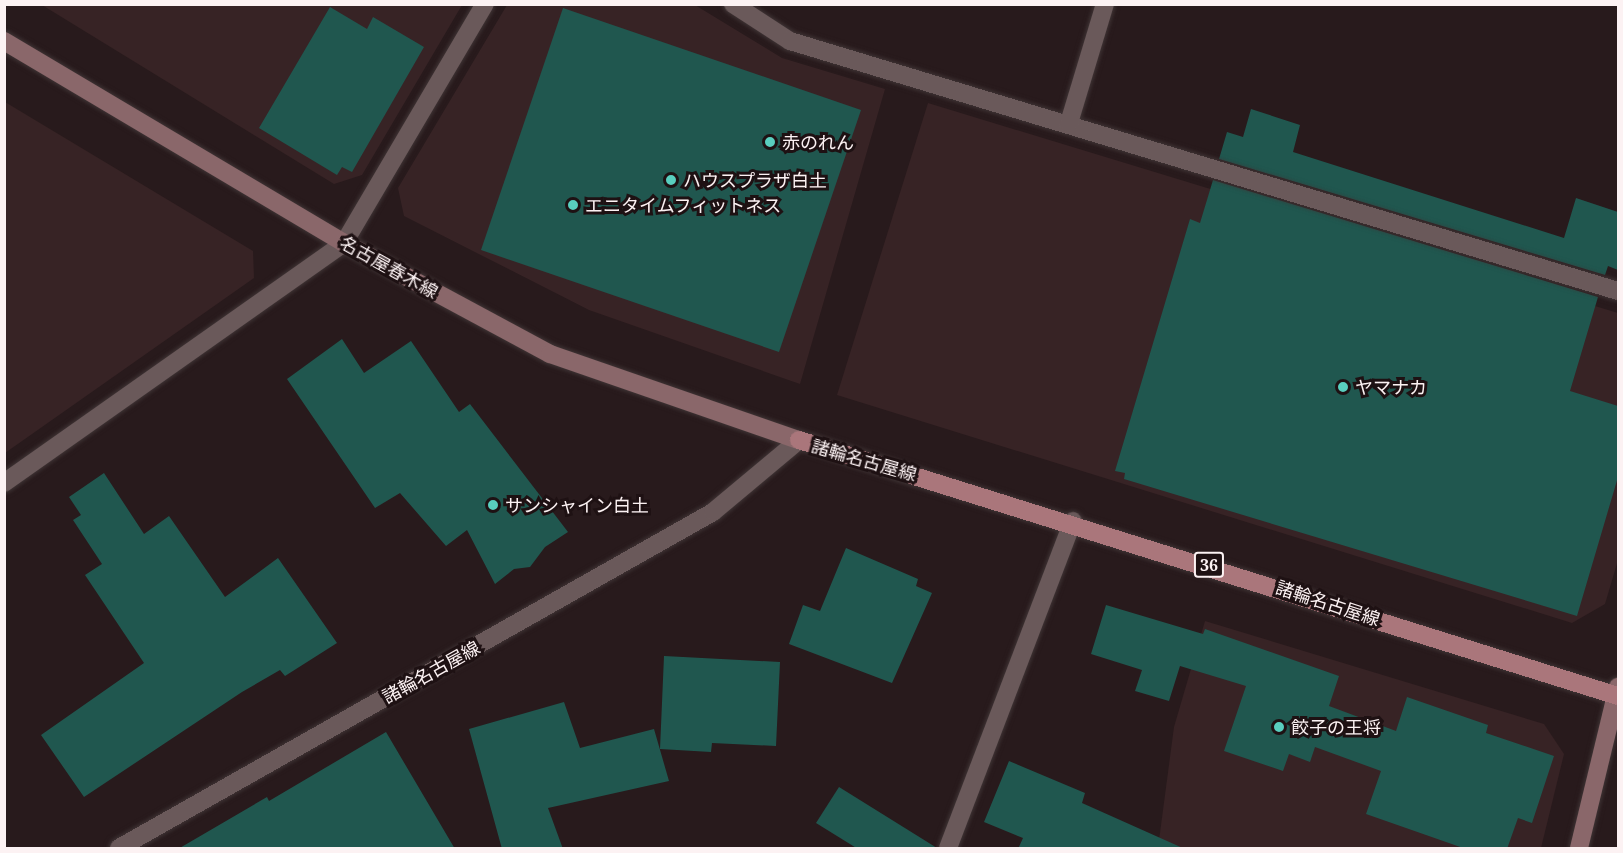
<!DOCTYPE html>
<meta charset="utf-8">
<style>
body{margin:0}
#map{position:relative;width:1623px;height:853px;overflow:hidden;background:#281a1c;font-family:"Noto Serif","Noto Sans JP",serif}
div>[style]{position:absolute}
.built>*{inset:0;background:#372325}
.building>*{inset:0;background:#20574f}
.roads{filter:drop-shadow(0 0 2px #3f3435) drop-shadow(0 0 2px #3f3435)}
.street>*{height:18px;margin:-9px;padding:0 9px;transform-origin:9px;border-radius:9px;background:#6a595a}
.secondary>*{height:18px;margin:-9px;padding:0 9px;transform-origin:9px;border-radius:9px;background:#8a676a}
.primary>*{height:18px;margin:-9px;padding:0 9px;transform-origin:9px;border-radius:9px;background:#aa767b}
.dots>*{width:16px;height:16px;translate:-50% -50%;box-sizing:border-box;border:3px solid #1e1113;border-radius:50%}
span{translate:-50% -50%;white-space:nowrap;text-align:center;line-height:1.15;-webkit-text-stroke:6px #1e1113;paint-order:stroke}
.shield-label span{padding:2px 4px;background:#1e1113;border:2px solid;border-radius:4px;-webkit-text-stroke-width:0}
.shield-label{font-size:16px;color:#fcf2f3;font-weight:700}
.poi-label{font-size:18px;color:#fcf2f3}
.left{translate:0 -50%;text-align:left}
.street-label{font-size:18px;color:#fcf2f3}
.frame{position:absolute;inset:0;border:6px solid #fcf2f3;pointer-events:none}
</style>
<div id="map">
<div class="built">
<i style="clip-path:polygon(42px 5px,462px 5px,362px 175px,334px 184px)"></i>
<i style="clip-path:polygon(507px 5px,695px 5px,782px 58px,885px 89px,800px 384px,589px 310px,404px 216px,398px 188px)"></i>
<i style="clip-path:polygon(5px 102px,253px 251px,254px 278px,5px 453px)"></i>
<i style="clip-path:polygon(928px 103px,1618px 313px,1618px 560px,1605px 604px,1572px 623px,837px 395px)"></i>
<i style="clip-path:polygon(1205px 621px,1544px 724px,1564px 754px,1541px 848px,1158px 848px,1174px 727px)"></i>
</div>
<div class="building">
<i style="clip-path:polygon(330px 7px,367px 29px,373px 17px,424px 47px,352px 172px,342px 167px,337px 175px,259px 128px)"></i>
<i style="clip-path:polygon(563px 8px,861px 110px,779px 352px,481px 250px)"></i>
<i style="clip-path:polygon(1251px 109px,1300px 125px,1293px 152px,1564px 238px,1576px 198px,1618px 212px,1618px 270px,1608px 266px,1605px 275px,1219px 159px,1227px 132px,1243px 137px)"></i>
<i style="clip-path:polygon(1213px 180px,1598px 297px,1570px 391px,1618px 406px,1618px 477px,1577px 616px,1124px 479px,1125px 473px,1115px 471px,1190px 219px,1200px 223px)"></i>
<i style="clip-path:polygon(342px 339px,364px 373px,411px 341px,459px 412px,470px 404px,568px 532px,545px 547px,530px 567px,514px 569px,495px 584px,467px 530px,446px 546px,400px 493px,375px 508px,287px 379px)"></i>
<i style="clip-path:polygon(104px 473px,144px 534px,169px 516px,225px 597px,278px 558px,337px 643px,285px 676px,280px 670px,242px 692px,84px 797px,41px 735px,144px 663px,85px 575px,102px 564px,73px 520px,81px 515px,69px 497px)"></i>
<i style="clip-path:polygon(846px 548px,918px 579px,916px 586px,932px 593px,892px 683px,789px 644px,803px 605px,820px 611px)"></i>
<i style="clip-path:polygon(1106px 605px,1203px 634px,1205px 629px,1339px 676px,1329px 706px,1396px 731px,1407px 697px,1488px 725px,1486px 733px,1554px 756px,1532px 823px,1518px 818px,1507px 849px,1466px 849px,1366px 814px,1381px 771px,1315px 747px,1310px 762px,1289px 754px,1283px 771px,1224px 751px,1246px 686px,1180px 666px,1169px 701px,1135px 691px,1142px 670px,1091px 654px)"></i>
<i style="clip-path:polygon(664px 656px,780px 662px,776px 746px,712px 743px,711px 752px,660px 749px)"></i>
<i style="clip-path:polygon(564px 702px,580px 748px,654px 729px,669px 781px,548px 808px,563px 849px,502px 849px,469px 729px)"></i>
<i style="clip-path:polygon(386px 732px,455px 849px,178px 849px,267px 797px,269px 801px)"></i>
<i style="clip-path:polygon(1009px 761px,1085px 793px,1082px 803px,1185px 849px,1018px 849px,1023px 838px,984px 822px)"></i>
<i style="clip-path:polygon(839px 787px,937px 848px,937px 849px,858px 849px,816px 823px)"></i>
</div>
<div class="roads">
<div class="street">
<i style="left:733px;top:4px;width:68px;rotate:33deg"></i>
<i style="left:790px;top:41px;width:865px;rotate:16.8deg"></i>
<i style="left:1069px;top:123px;width:124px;rotate:-73.2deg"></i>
<i style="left:4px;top:483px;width:416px;rotate:-35.2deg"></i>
<i style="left:344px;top:243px;width:277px;rotate:-59.5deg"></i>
<i style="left:119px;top:848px;width:682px;rotate:-29.49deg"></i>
<i style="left:713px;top:512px;width:112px;rotate:-39.9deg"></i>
<i style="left:948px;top:848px;width:350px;rotate:-69.1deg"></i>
</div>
<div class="secondary">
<i style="left:4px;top:41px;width:395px;rotate:30.7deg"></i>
<i style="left:344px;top:243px;width:234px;rotate:28.3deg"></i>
<i style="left:550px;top:354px;width:263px;rotate:19.1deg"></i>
<i style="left:1579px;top:848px;width:166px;rotate:-76.4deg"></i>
</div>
<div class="primary">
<i style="left:799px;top:440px;width:858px;rotate:17.36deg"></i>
</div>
</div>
<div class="dots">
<i style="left:770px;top:142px;background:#59cebe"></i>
<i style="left:671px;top:180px;background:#59cebe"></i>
<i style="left:573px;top:205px;background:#59cebe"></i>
<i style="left:1343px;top:387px;background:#59cebe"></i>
<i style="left:493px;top:505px;background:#59cebe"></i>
<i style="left:1279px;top:727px;background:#59cebe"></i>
</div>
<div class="shield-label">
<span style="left:1209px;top:565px">36</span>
</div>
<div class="poi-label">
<span class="left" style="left:782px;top:142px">赤のれん</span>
<span class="left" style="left:683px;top:180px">ハウスプラザ白土</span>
<span class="left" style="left:585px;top:205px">エニタイムフィットネス</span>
<span class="left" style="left:1355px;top:387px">ヤマナカ</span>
<span class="left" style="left:505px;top:505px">サンシャイン白土</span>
<span class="left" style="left:1291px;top:727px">餃子の王将</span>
</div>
<div class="street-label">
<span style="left:389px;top:267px;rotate:29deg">名古屋春木線</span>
<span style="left:864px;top:460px;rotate:16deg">諸輪名古屋線</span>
<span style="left:1328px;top:603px;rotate:18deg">諸輪名古屋線</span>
<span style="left:431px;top:672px;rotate:-29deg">諸輪名古屋線</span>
</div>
<div class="frame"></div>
</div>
